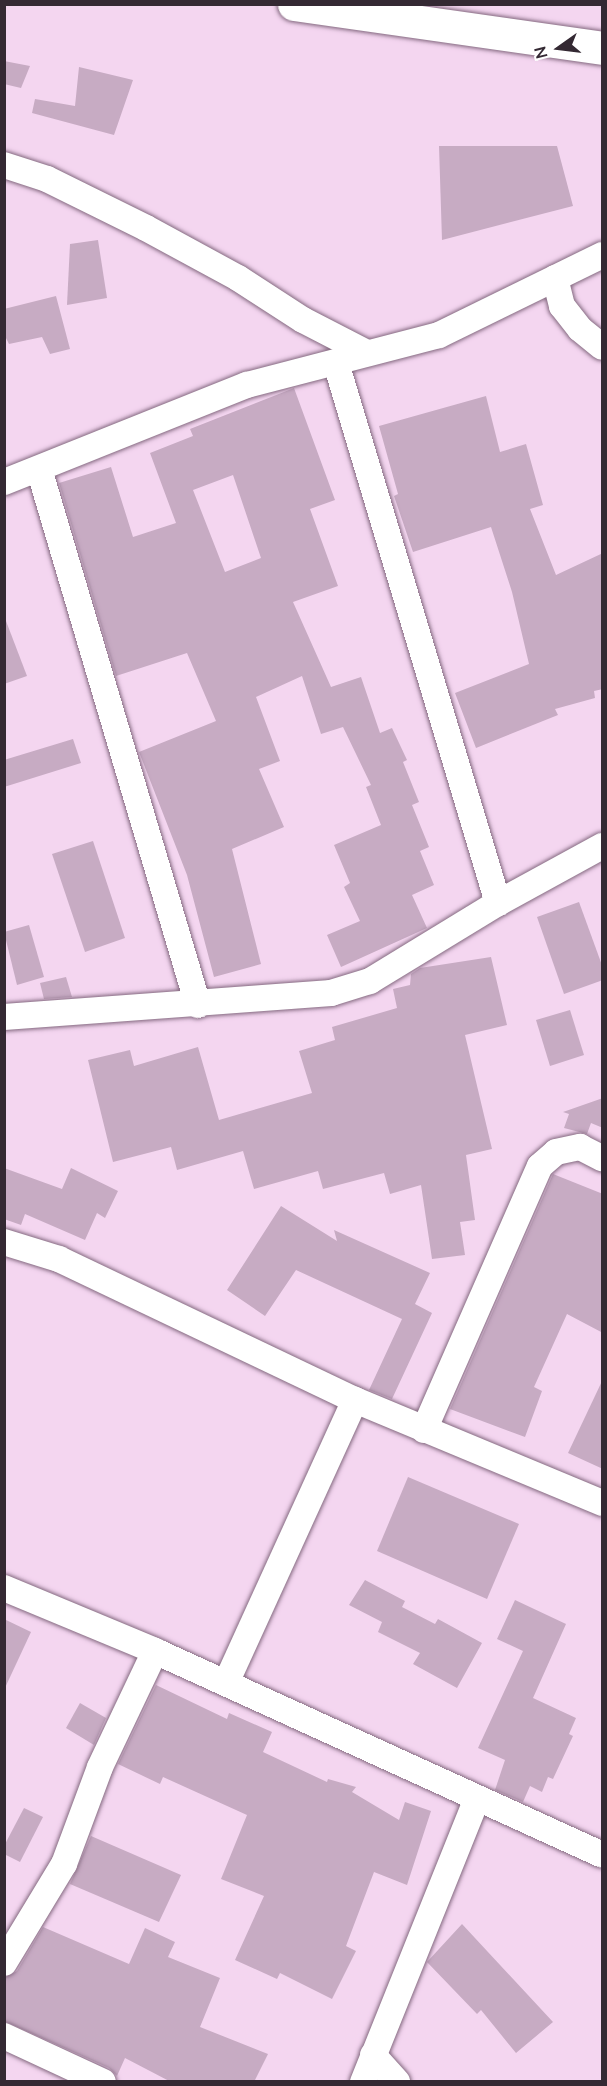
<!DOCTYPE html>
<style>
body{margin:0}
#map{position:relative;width:607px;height:2086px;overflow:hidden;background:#f4d6f0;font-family:"Nunito Sans",sans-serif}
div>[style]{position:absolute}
.building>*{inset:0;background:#c7abc3}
.roads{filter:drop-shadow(0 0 2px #846980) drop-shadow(0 0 2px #846980)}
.minor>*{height:26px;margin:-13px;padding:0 13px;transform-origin:13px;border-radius:13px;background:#fff}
.trunk>*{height:33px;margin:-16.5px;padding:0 16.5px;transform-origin:16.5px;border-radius:16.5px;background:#fff}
span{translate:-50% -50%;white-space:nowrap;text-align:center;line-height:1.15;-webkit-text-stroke:4.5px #fff;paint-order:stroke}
.frame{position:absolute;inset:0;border:6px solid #342933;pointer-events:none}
.north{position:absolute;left:529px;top:18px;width:60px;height:60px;-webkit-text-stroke:4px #fff;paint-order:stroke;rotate:256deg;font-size:16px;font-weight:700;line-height:24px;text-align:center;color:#342933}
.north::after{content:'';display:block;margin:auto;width:21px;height:27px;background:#342933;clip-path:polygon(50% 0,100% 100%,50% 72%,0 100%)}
</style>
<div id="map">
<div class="building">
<i style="clip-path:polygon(4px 61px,30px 66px,21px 88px,4px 84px)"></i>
<i style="clip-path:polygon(79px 67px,133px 80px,114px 135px,32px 113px,35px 99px,75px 106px)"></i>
<i style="clip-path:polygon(439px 146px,557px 146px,573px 206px,442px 240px)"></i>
<i style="clip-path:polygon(98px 240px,107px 298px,67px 305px,70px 244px)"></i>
<i style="clip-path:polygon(56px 296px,70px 349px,50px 354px,42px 337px,9px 344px,4px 334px,4px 309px)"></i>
<i style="clip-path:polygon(evenodd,294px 388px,335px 500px,310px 509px,338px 586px,293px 602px,331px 687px,361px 677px,380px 733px,392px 728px,407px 760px,403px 762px,419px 802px,412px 805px,429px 847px,420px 851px,434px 885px,412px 895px,427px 928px,341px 967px,327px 935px,360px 921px,344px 887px,350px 883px,334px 845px,381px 825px,366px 787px,371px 785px,343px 727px,321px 734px,302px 676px,256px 697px,280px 761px,259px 769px,284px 827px,232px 849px,261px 964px,214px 977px,187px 875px,139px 752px,216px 721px,187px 653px,116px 676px,59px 483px,111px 467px,133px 537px,176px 523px,150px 453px,193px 436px,190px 429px,294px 388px,233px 475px,261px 558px,225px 572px,193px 490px,233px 475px)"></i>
<i style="clip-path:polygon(486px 396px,500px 452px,526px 444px,543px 505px,530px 509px,556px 575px,603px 553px,603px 689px,594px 691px,595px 698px,555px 709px,558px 715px,476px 748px,455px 693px,529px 664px,512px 592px,491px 527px,413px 552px,394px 496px,398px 494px,379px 426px)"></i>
<i style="clip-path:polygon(6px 621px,27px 676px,4px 684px,4px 622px)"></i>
<i style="clip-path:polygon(73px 739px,81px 763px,4px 787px,4px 760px)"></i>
<i style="clip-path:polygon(93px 841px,125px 938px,85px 952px,52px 854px)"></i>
<i style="clip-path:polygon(579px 902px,603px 968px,603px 980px,564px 994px,537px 917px)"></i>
<i style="clip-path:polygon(29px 925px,44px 977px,17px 985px,4px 932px)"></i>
<i style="clip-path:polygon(491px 957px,507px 1025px,465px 1035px,492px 1149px,466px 1155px,475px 1220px,460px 1222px,465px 1255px,432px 1259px,421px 1185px,390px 1194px,384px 1173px,323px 1189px,318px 1171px,254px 1189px,243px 1151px,177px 1170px,171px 1147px,113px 1162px,88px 1060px,130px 1050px,134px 1066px,198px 1047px,219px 1120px,312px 1093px,299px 1051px,335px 1040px,332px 1027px,397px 1008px,393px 989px,410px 985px,411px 974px,420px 968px)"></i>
<i style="clip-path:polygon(66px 977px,72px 997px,44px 999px,40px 983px)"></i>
<i style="clip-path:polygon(570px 1010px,584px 1055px,550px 1066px,536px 1020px)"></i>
<i style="clip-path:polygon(603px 1098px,603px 1128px,591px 1123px,587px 1134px,564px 1128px,569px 1114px,563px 1112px)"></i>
<i style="clip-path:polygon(4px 1168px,62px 1189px,71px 1168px,118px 1191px,105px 1218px,97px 1213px,85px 1240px,25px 1214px,21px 1225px,4px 1219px)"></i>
<i style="clip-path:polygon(553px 1174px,603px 1194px,603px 1333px,567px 1314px,534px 1387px,542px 1391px,525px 1437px,450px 1409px)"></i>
<i style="clip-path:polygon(281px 1206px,337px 1241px,334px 1230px,430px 1273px,415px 1304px,432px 1313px,392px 1399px,369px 1390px,402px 1319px,296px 1270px,265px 1316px,227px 1290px)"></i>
<i style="clip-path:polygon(603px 1379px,603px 1469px,568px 1453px)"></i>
<i style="clip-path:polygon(408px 1477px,519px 1524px,487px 1599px,377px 1551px)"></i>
<i style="clip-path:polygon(365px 1580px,405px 1601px,402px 1607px,435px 1624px,438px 1619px,482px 1643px,457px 1688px,413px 1664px,420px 1653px,378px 1632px,382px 1622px,349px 1605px)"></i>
<i style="clip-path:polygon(515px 1600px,566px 1624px,533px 1698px,576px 1718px,569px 1734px,573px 1736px,553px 1779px,548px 1777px,542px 1792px,530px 1786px,523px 1802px,495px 1790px,505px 1760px,478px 1748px,523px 1651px,497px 1639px)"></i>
<i style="clip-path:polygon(4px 1619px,31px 1632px,4px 1690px)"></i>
<i style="clip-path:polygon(156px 1685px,227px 1719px,229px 1713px,272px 1732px,263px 1752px,327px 1782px,328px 1779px,356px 1787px,352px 1792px,399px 1820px,405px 1802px,431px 1811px,407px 1885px,374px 1872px,346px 1946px,356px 1951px,332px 1999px,280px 1973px,277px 1979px,235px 1960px,264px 1896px,221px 1879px,247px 1815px,163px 1777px,160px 1784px,118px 1764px)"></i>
<i style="clip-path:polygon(80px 1703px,106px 1718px,94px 1745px,66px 1728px)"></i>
<i style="clip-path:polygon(24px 1808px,43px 1817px,20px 1862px,4px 1854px,4px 1846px)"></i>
<i style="clip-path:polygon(91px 1836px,181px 1875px,159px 1922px,70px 1884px)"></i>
<i style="clip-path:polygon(462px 1924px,553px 2022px,516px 2053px,481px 2010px,477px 2014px,427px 1962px)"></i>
<i style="clip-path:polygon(43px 1927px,129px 1964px,145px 1928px,175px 1942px,168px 1957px,220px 1978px,200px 2027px,268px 2054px,254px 2082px,171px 2082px,125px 2058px,117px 2076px,109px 2068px,4px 2021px,4px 1978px,17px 1971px)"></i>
</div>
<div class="roads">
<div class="minor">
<i style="left:4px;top:165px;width:45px;rotate:18deg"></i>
<i style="left:47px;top:179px;width:110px;rotate:26.3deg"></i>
<i style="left:146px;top:228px;width:105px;rotate:28.5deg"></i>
<i style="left:238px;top:278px;width:77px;rotate:32.9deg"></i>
<i style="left:303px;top:320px;width:72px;rotate:27.3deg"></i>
<i style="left:555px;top:278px;width:29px;rotate:76deg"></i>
<i style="left:562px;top:306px;width:29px;rotate:52deg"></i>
<i style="left:580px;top:329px;width:28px;rotate:39deg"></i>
<i style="left:336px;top:363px;width:564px;rotate:73.3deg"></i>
<i style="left:39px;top:469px;width:559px;rotate:73.48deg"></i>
<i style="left:4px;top:482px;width:262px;rotate:-21.8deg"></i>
<i style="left:247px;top:385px;width:198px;rotate:-14.6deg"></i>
<i style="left:439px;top:335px;width:182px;rotate:-26.1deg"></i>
<i style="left:4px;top:1017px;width:328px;rotate:-4.2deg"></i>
<i style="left:331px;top:993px;width:41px;rotate:-17.1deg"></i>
<i style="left:370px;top:981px;width:150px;rotate:-31.4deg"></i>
<i style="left:498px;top:903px;width:119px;rotate:-28.7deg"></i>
<i style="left:4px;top:1242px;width:58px;rotate:17.2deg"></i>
<i style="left:59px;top:1259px;width:328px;rotate:25.5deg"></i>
<i style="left:355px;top:1400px;width:268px;rotate:22.6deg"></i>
<i style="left:424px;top:1430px;width:288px;rotate:-66.3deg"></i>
<i style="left:540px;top:1166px;width:21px;rotate:-41deg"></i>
<i style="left:556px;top:1152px;width:25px;rotate:-12deg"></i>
<i style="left:580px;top:1147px;width:25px;rotate:27deg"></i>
<i style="left:4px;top:1588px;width:164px;rotate:22.6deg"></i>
<i style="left:155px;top:1651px;width:491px;rotate:24.5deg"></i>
<i style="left:226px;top:1683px;width:311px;rotate:-65.5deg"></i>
<i style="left:4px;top:1963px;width:116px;rotate:-58.8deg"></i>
<i style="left:64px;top:1864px;width:103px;rotate:-69.6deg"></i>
<i style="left:100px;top:1767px;width:128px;rotate:-64.6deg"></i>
<i style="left:4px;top:2036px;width:109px;rotate:24.9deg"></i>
<i style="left:373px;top:2055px;width:36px;rotate:48deg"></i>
<i style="left:363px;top:2082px;width:306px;rotate:-68.1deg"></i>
</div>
<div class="trunk">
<i style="left:294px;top:4px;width:311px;rotate:8.1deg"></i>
</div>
</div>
<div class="frame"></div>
<div class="north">N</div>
</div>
